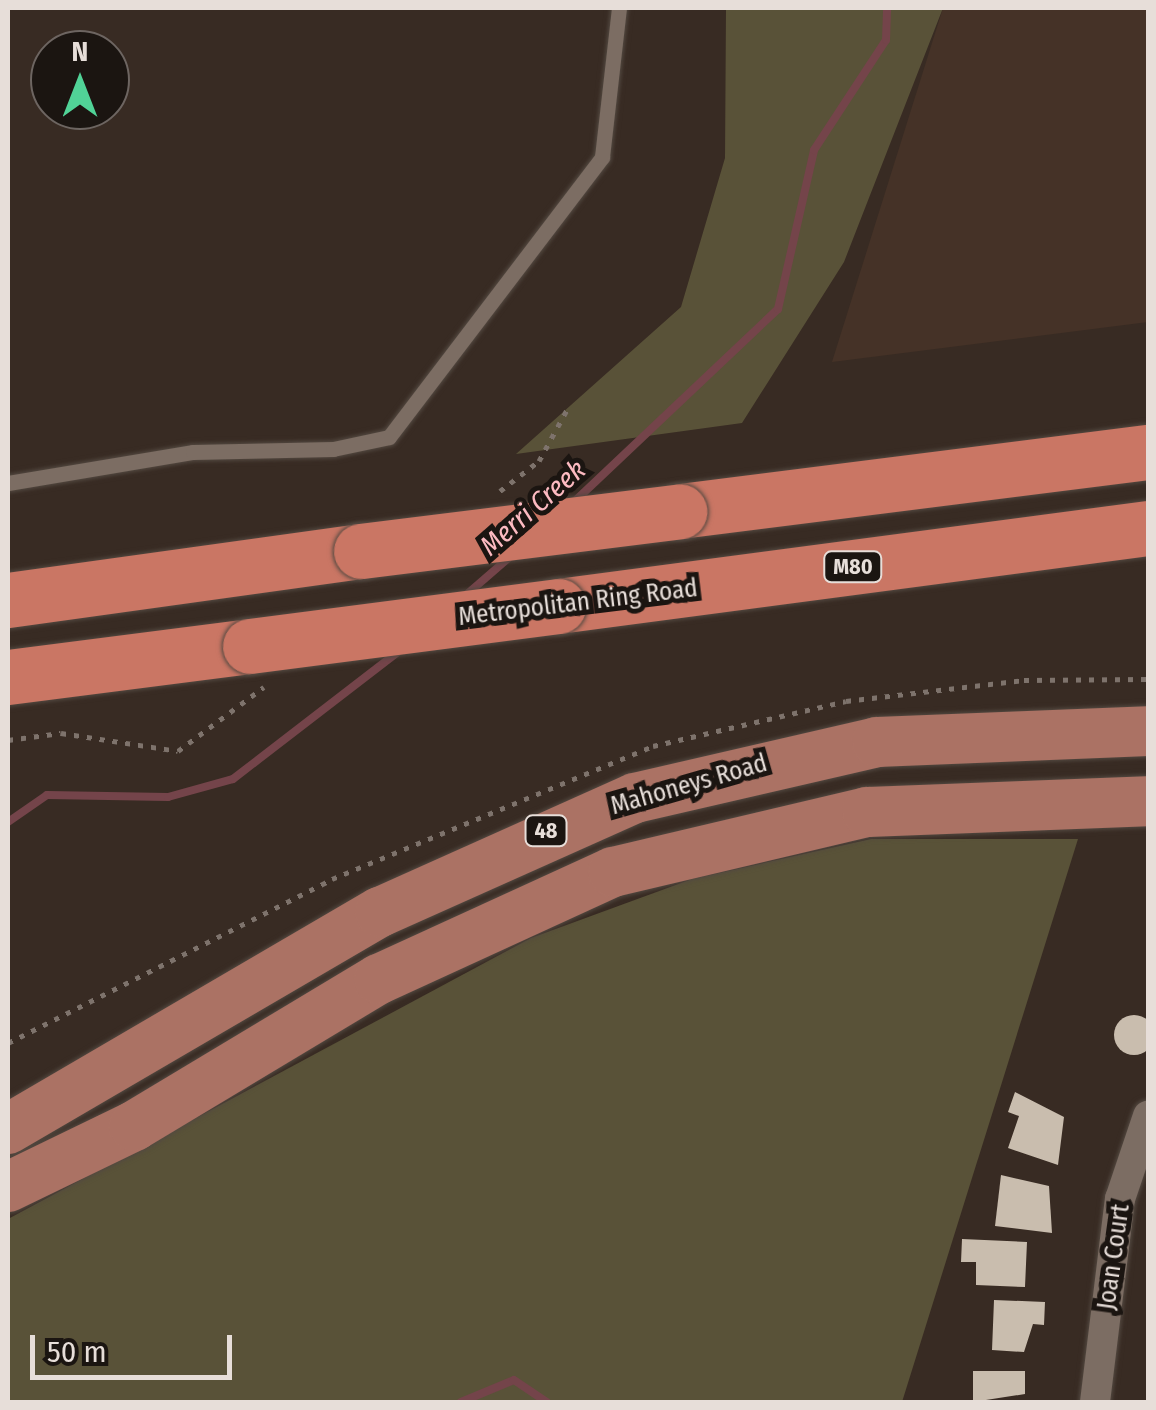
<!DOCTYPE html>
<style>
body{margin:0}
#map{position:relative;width:1156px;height:1410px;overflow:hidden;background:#382b23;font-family:"Fira Sans Condensed",sans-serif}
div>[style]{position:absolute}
.built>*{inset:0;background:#453227}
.green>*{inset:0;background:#595238}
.stream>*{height:8px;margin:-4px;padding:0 4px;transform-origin:4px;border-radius:4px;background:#74444a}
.building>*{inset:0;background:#c9bdae}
.round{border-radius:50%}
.path>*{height:5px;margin-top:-2.5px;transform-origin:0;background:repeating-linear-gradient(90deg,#7e736c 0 5px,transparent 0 13px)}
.roads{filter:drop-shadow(0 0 2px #534941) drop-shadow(0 0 2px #534941)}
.lane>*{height:15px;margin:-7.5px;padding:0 7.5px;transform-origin:7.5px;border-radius:7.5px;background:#7c6d63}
.street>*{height:30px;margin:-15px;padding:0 15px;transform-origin:15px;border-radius:15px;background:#7c6d63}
.primary>*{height:50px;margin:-25px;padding:0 25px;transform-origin:25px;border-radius:25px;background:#ab7264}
.highway>*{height:55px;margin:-27.5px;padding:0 27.5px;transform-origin:27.5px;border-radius:27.5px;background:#ca7664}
.bridges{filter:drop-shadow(0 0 2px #534941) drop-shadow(0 0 2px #534941)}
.highway-bridge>*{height:55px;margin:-27.5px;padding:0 27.5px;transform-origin:27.5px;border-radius:27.5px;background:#ca7664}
span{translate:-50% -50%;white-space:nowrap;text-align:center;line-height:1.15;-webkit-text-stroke:10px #1b1511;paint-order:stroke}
.shield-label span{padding:2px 8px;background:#1b1511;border:2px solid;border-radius:8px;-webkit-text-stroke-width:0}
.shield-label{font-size:22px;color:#e7ded9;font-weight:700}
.street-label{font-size:25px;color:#e7ded9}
.water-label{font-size:28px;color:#fcbac1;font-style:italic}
.frame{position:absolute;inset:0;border:10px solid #e7ded9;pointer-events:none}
.north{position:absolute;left:30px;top:30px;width:100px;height:100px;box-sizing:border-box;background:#1b1511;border:2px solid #6d6561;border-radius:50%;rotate:0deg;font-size:28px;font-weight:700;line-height:40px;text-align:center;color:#e7ded9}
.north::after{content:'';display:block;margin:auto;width:35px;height:45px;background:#51d397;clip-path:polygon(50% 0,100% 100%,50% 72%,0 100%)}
.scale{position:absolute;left:30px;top:1335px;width:202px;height:45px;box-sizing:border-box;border:5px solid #e7ded9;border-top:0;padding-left:12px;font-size:30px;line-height:35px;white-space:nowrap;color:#e7ded9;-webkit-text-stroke:8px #1b1511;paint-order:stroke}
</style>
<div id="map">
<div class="built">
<i style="clip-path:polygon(943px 8px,1148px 8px,1148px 322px,832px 362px)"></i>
</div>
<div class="green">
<i style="clip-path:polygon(726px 8px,943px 8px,844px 262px,742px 423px,516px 454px,681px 307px,725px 158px)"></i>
<i style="clip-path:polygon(871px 839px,1078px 839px,902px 1402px,8px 1402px,8px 1219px,531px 938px,692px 879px)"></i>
</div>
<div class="stream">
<i style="left:576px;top:500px;width:278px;rotate:-43.4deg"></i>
<i style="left:778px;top:309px;width:163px;rotate:-77.2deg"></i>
<i style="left:814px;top:150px;width:131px;rotate:-56.8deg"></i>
<i style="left:886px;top:40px;width:32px;rotate:-88deg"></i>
<i style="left:466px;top:595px;width:61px;rotate:-41deg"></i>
<i style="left:8px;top:822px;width:47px;rotate:-34.7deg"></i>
<i style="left:47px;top:795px;width:121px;rotate:0.9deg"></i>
<i style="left:168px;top:797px;width:67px;rotate:-15.5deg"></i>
<i style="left:233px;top:779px;width:213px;rotate:-37.6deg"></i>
<i style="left:461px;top:1402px;width:57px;rotate:-22.5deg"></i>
<i style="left:514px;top:1380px;width:40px;rotate:34deg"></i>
</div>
<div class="building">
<i class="round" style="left:1114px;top:1015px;width:40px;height:40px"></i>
<i style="clip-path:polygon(1015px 1092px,1064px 1117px,1058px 1165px,1008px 1148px,1019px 1116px,1008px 1112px)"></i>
<i style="clip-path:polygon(1001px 1175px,1049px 1186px,1052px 1233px,995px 1226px)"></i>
<i style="clip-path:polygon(962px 1239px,1027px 1242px,1025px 1287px,976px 1285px,976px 1262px,961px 1262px)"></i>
<i style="clip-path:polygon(994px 1300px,1045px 1302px,1044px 1325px,1033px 1324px,1024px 1352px,992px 1350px)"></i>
<i style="clip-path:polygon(973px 1371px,1025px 1371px,1025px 1394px,973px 1402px)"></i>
</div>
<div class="path">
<i style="left:500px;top:491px;width:49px;rotate:-37.6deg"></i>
<i style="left:539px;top:461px;width:63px;rotate:-61.4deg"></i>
<i style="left:8px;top:740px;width:53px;rotate:-7.5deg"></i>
<i style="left:61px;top:733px;width:118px;rotate:8.7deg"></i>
<i style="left:178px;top:751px;width:107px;rotate:-36.7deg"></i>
<i style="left:8px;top:1043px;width:363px;rotate:-26.8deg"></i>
<i style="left:332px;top:879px;width:347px;rotate:-22.5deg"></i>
<i style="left:653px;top:746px;width:198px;rotate:-13.1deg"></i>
<i style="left:846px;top:701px;width:179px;rotate:-6.7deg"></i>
<i style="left:1024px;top:680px;width:124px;rotate:-0.5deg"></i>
</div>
<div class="roads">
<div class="lane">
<i style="left:8px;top:483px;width:188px;rotate:-9.5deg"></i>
<i style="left:193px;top:452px;width:140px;rotate:-1.2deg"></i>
<i style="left:333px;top:449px;width:57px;rotate:-12.1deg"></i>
<i style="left:389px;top:437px;width:352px;rotate:-52.7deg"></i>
<i style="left:602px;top:157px;width:150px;rotate:-83.5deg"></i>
</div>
<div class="street">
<i style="left:1095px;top:1402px;width:205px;rotate:-83deg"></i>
<i style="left:1120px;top:1199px;width:88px;rotate:-71.4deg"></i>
</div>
<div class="primary">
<i style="left:8px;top:1129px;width:431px;rotate:-30.3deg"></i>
<i style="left:380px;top:912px;width:279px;rotate:-24.1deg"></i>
<i style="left:635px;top:798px;width:248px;rotate:-13deg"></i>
<i style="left:877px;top:742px;width:271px;rotate:-2.3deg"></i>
<i style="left:8px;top:1187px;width:140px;rotate:-25.8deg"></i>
<i style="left:134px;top:1126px;width:286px;rotate:-31deg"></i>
<i style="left:379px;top:979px;width:257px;rotate:-24.6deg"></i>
<i style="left:613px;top:872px;width:261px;rotate:-13.3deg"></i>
<i style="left:867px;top:812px;width:281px;rotate:-2.2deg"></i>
</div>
<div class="highway">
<i style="left:680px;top:511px;width:472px;rotate:-7.2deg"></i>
<i style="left:8px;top:600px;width:356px;rotate:-7.9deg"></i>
<i style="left:558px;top:606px;width:595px;rotate:-7.53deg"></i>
<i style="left:8px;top:677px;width:244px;rotate:-7.3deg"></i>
</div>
</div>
<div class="bridges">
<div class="highway-bridge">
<i style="left:361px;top:551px;width:321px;rotate:-7.1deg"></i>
<i style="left:250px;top:646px;width:311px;rotate:-7.4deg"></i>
</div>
</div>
<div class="shield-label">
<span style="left:853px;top:567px">M80</span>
<span style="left:546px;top:831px">48</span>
</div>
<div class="street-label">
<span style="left:578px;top:603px;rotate:-7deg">Metropolitan Ring Road</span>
<span style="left:689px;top:785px;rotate:-16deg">Mahoneys Road</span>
<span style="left:1114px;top:1257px;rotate:-82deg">Joan Court</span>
</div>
<div class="water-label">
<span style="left:533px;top:508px;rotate:-41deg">Merri Creek</span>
</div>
<div class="frame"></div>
<div class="north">N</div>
<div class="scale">50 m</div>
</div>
